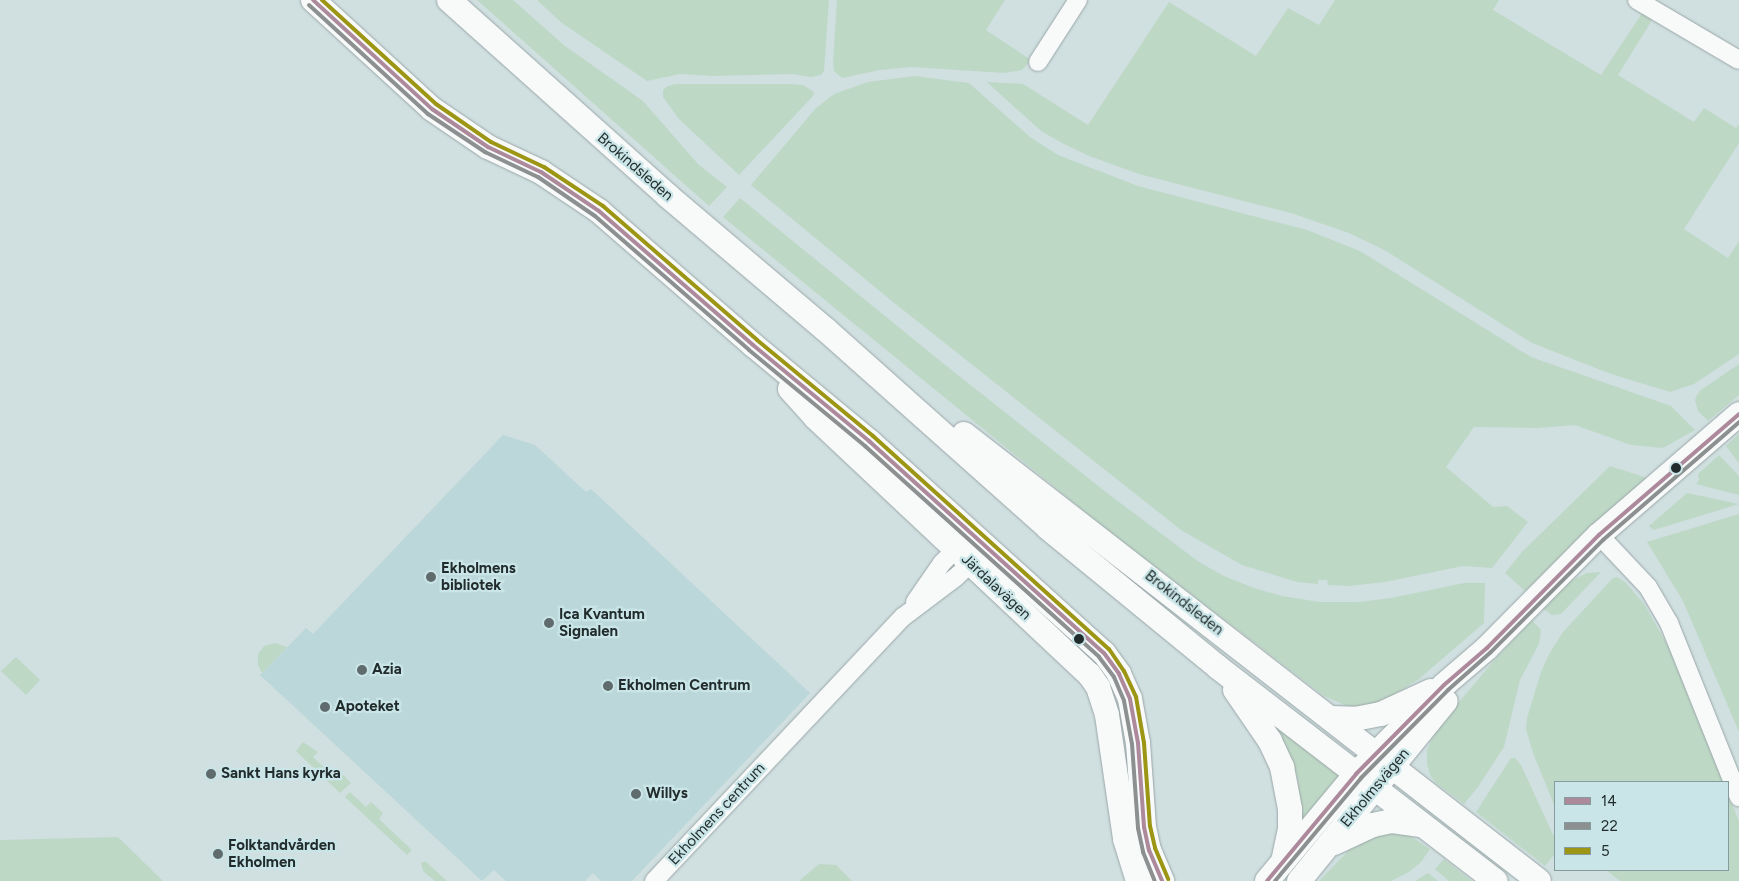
<!DOCTYPE html>
<meta charset="utf-8">
<style>
body{margin:0}
#map{position:relative;width:1739px;height:881px;overflow:hidden;background:#d0dfe0;font-family:Figtree,sans-serif}
div>[style]{position:absolute}
.built>*{inset:0;background:#bcd7d9}
.green>*{inset:0;background:#bed8c6}
.roads{filter:drop-shadow(0 0 1px #9aa6a7) drop-shadow(0 0 1px #9aa6a7)}
.street>*{height:18px;margin:-9px;padding:0 9px;transform-origin:9px;border-radius:9px;background:#f8fafa}
.secondary>*{height:24px;margin:-12px;padding:0 12px;transform-origin:12px;border-radius:12px;background:#f8fafa}
.bus-1>*{height:4px;margin:-2px;padding:0 2px;transform-origin:2px;border-radius:2px;background:#ac899b}
.bus-2>*{height:4px;margin:-2px;padding:0 2px;transform-origin:2px;border-radius:2px;background:#8d9090}
.bus-3>*{height:4px;margin:-2px;padding:0 2px;transform-origin:2px;border-radius:2px;background:#9c9614}
.dots>*{width:14px;height:14px;translate:-50% -50%;box-sizing:border-box;border:2px solid #c9e5e7;border-radius:50%}
span{translate:-50% -50%;white-space:nowrap;text-align:center;line-height:1.15;-webkit-text-stroke:4.5px #c9e5e7;paint-order:stroke}
.street-label{font-size:15px;color:#222c2d}
.poi-label{font-size:15px;color:#222c2d;font-weight:700}
.left{translate:0 -50%;text-align:left}
.legend{position:absolute;left:1554px;top:781px;width:175px;height:90px;box-sizing:border-box;background:#c9e5e7;border:1px solid #869b9d;margin:0;padding:6px 9px;list-style:none;font-size:15px;color:#222c2d}
.legend li{display:flex;align-items:center;gap:10px;height:25px}
.legend b{width:25px;border:1px solid #869b9d}
</style>
<div id="map">
<div class="built">
<i style="clip-path:polygon(503px 435px,535px 445px,586px 492px,591px 489px,810px 693px,632px 881px,601px 881px,593px 873px,585px 881px,506px 881px,494px 870px,482px 881px,260px 675px,306px 628px,313px 634px)"></i>
</div>
<div class="green">
<i style="clip-path:polygon(477px 0,513px 0,565px 46px,643px 101px,698px 164px,727px 187px,709px 206px)"></i>
<i style="clip-path:polygon(537px 0,829px 0,824px 71px,821px 75px,811px 77px,793px 74px,713px 76px,680px 74px,647px 81px,562px 23px)"></i>
<i style="clip-path:polygon(837px 0,1005px 0,986px 30px,1031px 60px,1022px 70px,1004px 73px,912px 67px,880px 70px,842px 78px,834px 71px,833px 63px)"></i>
<i style="clip-path:polygon(1335px 0,1499px 0,1493px 10px,1601px 75px,1644px 10px,1654px 17px,1618px 75px,1694px 122px,1704px 108px,1736px 128px,1739px 124px,1739px 143px,1684px 229px,1728px 258px,1739px 241px,1739px 354px,1694px 384px,1670px 392px,1611px 374px,1532px 343px,1386px 251px,1349px 233px,1291px 213px,1139px 174px,1089px 156px,1062px 143px,1041px 131px,987px 82px,1023px 84px,1088px 125px,1169px 2px,1256px 56px,1288px 8px,1319px 25px)"></i>
<i style="clip-path:polygon(915px 76px,969px 83px,1030px 137px,1058px 155px,1138px 186px,1307px 230px,1360px 251px,1531px 357px,1671px 406px,1695px 430px,1663px 448px,1631px 445px,1575px 425px,1538px 428px,1474px 427px,1446px 467px,1493px 507px,1507px 506px,1528px 522px,1492px 568px,1463px 566px,1385px 582px,1349px 586px,1328px 585px,1327px 580px,1318px 580px,1318px 584px,1297px 582px,1242px 565px,1181px 530px,893px 302px,751px 185px,816px 108px,834px 94px,868px 82px)"></i>
<i style="clip-path:polygon(676px 84px,790px 84px,803px 85px,814px 92px,813px 96px,739px 175px,679px 119px,663px 97px,663px 90px,668px 86px)"></i>
<i style="clip-path:polygon(740px 198px,944px 364px,1111px 496px,1199px 562px,1224px 576px,1254px 588px,1282px 596px,1320px 602px,1359px 602px,1391px 598px,1464px 583px,1485px 583px,1484px 623px,1419px 679px,1389px 698px,1372px 705px,1358px 707px,1347px 706px,1324px 696px,1105px 528px,723px 217px)"></i>
<i style="clip-path:polygon(1739px 364px,1739px 395px,1708px 421px,1698px 411px,1695px 400px,1697px 395px,1701px 390px)"></i>
<i style="clip-path:polygon(1739px 434px,1739px 463px,1726px 446px)"></i>
<i style="clip-path:polygon(1719px 455px,1739px 476px,1739px 495px,1696px 484px,1699px 480px,1698px 474px)"></i>
<i style="clip-path:polygon(1610px 466px,1647px 478px,1525px 591px,1505px 573px,1522px 552px)"></i>
<i style="clip-path:polygon(1687px 493px,1739px 504px,1654px 530px,1649px 526px)"></i>
<i style="clip-path:polygon(1739px 514px,1739px 732px,1683px 601px,1647px 542px)"></i>
<i style="clip-path:polygon(1601px 572px,1561px 614px,1552px 615px,1543px 609px,1568px 582px,1587px 573px)"></i>
<i style="clip-path:polygon(1617px 577px,1625px 582px,1644px 604px,1669px 648px,1723px 782px,1555px 782px,1555px 807px,1533px 753px,1526px 729px,1527px 718px,1541px 672px,1549px 654px,1563px 632px,1613px 578px)"></i>
<i style="clip-path:polygon(1532px 620px,1541px 630px,1539px 644px,1520px 680px,1504px 747px,1478px 787px,1464px 804px,1436px 783px,1430px 775px,1427px 763px,1427px 750px,1433px 736px,1454px 708px,1491px 664px)"></i>
<i style="clip-path:polygon(275px 643px,287px 647px,262px 673px,258px 665px,258px 654px,264px 646px)"></i>
<i style="clip-path:polygon(16px 657px,40px 680px,26px 695px,1px 671px)"></i>
<i style="clip-path:polygon(1276px 723px,1342px 774px,1299px 829px,1301px 811px,1298px 778px)"></i>
<i style="clip-path:polygon(303px 742px,318px 752px,313px 757px,333px 776px,339px 771px,351px 783px,340px 793px,296px 751px)"></i>
<i style="clip-path:polygon(1511px 758px,1515px 758px,1521px 765px,1555px 839px,1554px 855px,1545px 866px,1476px 812px)"></i>
<i style="clip-path:polygon(350px 792px,366px 807px,371px 802px,383px 813px,379px 819px,412px 850px,407px 855px,345px 797px)"></i>
<i style="clip-path:polygon(1728px 795px,1739px 821px,1739px 881px,1620px 881px,1606px 870px,1728px 870px)"></i>
<i style="clip-path:polygon(1390px 831px,1404px 832px,1430px 849px,1421px 862px,1409px 872px,1391px 881px,1319px 881px,1350px 849px,1364px 840px)"></i>
<i style="clip-path:polygon(118px 837px,163px 881px,0 881px,0 840px)"></i>
<i style="clip-path:polygon(1444px 859px,1459px 871px,1472px 881px,1449px 881px,1435px 869px)"></i>
<i style="clip-path:polygon(425px 861px,447px 881px,435px 881px,423px 871px,421px 863px)"></i>
<i style="clip-path:polygon(819px 864px,836px 865px,852px 881px,799px 881px)"></i>
<i style="clip-path:polygon(1428px 873px,1438px 881px,1415px 881px)"></i>
</div>
<div class="roads">
<div class="street">
<i style="left:1637px;top:0;width:118px;rotate:30.5deg"></i>
<i style="left:1038px;top:62px;width:74px;rotate:-57.2deg"></i>
<i style="left:1599px;top:535px;width:71px;rotate:46.7deg"></i>
<i style="left:1648px;top:587px;width:42px;rotate:59.7deg"></i>
<i style="left:1669px;top:623px;width:188px;rotate:68.1deg"></i>
<i style="left:915px;top:602px;width:47px;rotate:-55.3deg"></i>
<i style="left:942px;top:563px;width:31px;rotate:-45deg"></i>
<i style="left:654px;top:881px;width:363px;rotate:-46.7deg"></i>
<i style="left:903px;top:617px;width:66px;rotate:-37deg"></i>
<i style="left:956px;top:577px;width:33px;rotate:-43deg"></i>
</div>
<div class="secondary">
<i style="left:313px;top:0;width:161px;rotate:42.5deg"></i>
<i style="left:432px;top:109px;width:68px;rotate:34.2deg"></i>
<i style="left:488px;top:147px;width:59px;rotate:25.3deg"></i>
<i style="left:541px;top:172px;width:70px;rotate:33.9deg"></i>
<i style="left:599px;top:211px;width:204px;rotate:41deg"></i>
<i style="left:753px;top:345px;width:151px;rotate:39.6deg"></i>
<i style="left:869px;top:441px;width:316px;rotate:42.1deg"></i>
<i style="left:1104px;top:653px;width:26px;rotate:54deg"></i>
<i style="left:1119px;top:674px;width:27px;rotate:66deg"></i>
<i style="left:1130px;top:699px;width:45px;rotate:79.7deg"></i>
<i style="left:1138px;top:743px;width:84px;rotate:85.9deg"></i>
<i style="left:1144px;top:827px;width:24px;rotate:78deg"></i>
<i style="left:1149px;top:850px;width:34px;rotate:67deg"></i>
<i style="left:449px;top:0;width:294px;rotate:41.8deg"></i>
<i style="left:668px;top:196px;width:206px;rotate:40.3deg"></i>
<i style="left:825px;top:329px;width:299px;rotate:41.7deg"></i>
<i style="left:1048px;top:528px;width:221px;rotate:39.3deg"></i>
<i style="left:1219px;top:668px;width:349px;rotate:37.6deg"></i>
<i style="left:790px;top:389px;width:38px;rotate:48deg"></i>
<i style="left:815px;top:417px;width:376px;rotate:43.2deg"></i>
<i style="left:1089px;top:674px;width:16px;rotate:55deg"></i>
<i style="left:1098px;top:687px;width:29px;rotate:72deg"></i>
<i style="left:1107px;top:715px;width:125px;rotate:81.7deg"></i>
<i style="left:1125px;top:839px;width:44px;rotate:72.8deg"></i>
<i style="left:964px;top:434px;width:728px;rotate:37.86deg"></i>
<i style="left:1235px;top:690px;width:62px;rotate:55.5deg"></i>
<i style="left:1270px;top:741px;width:29px;rotate:65deg"></i>
<i style="left:1282px;top:767px;width:43px;rotate:79.2deg"></i>
<i style="left:1290px;top:809px;width:20px;rotate:90deg"></i>
<i style="left:1290px;top:829px;width:33px;rotate:102deg"></i>
<i style="left:1331px;top:718px;width:24px;rotate:2deg"></i>
<i style="left:1355px;top:719px;width:26px;rotate:-11deg"></i>
<i style="left:1381px;top:714px;width:55px;rotate:-24.7deg"></i>
<i style="left:1334px;top:843px;width:43px;rotate:-24.8deg"></i>
<i style="left:1373px;top:825px;width:19px;rotate:-12deg"></i>
<i style="left:1392px;top:821px;width:29px;rotate:8deg"></i>
<i style="left:1267px;top:881px;width:139px;rotate:-50.2deg"></i>
<i style="left:1356px;top:774px;width:125px;rotate:-45.3deg"></i>
<i style="left:1444px;top:685px;width:57px;rotate:-40.7deg"></i>
<i style="left:1487px;top:648px;width:159px;rotate:-45.3deg"></i>
<i style="left:1599px;top:535px;width:185px;rotate:-40.8deg"></i>
<i style="left:1299px;top:881px;width:232px;rotate:-50.8deg"></i>
</div>
</div>
<div class="bus-1">
<i style="left:313px;top:0;width:161px;rotate:42.5deg"></i>
<i style="left:432px;top:109px;width:68px;rotate:34.2deg"></i>
<i style="left:488px;top:147px;width:59px;rotate:25.3deg"></i>
<i style="left:541px;top:172px;width:70px;rotate:33.9deg"></i>
<i style="left:599px;top:211px;width:204px;rotate:41deg"></i>
<i style="left:753px;top:345px;width:151px;rotate:39.6deg"></i>
<i style="left:869px;top:441px;width:316px;rotate:42.1deg"></i>
<i style="left:1104px;top:653px;width:26px;rotate:54deg"></i>
<i style="left:1119px;top:674px;width:27px;rotate:66deg"></i>
<i style="left:1130px;top:699px;width:45px;rotate:79.7deg"></i>
<i style="left:1138px;top:743px;width:84px;rotate:85.9deg"></i>
<i style="left:1144px;top:827px;width:24px;rotate:78deg"></i>
<i style="left:1149px;top:850px;width:34px;rotate:67deg"></i>
<i style="left:1267px;top:881px;width:139px;rotate:-50.2deg"></i>
<i style="left:1356px;top:774px;width:125px;rotate:-45.3deg"></i>
<i style="left:1444px;top:685px;width:57px;rotate:-40.7deg"></i>
<i style="left:1487px;top:648px;width:159px;rotate:-45.3deg"></i>
<i style="left:1599px;top:535px;width:185px;rotate:-40.8deg"></i>
</div>
<div class="bus-2">
<i style="left:309px;top:5px;width:161px;rotate:42.5deg"></i>
<i style="left:428px;top:114px;width:69px;rotate:33.7deg"></i>
<i style="left:485px;top:152px;width:59px;rotate:25.3deg"></i>
<i style="left:538px;top:177px;width:69px;rotate:34.4deg"></i>
<i style="left:595px;top:216px;width:204px;rotate:41deg"></i>
<i style="left:749px;top:350px;width:151px;rotate:39.6deg"></i>
<i style="left:865px;top:446px;width:315px;rotate:42deg"></i>
<i style="left:1099px;top:657px;width:25px;rotate:53deg"></i>
<i style="left:1114px;top:677px;width:26px;rotate:67deg"></i>
<i style="left:1124px;top:701px;width:44px;rotate:79.5deg"></i>
<i style="left:1132px;top:744px;width:84px;rotate:85.9deg"></i>
<i style="left:1138px;top:828px;width:25px;rotate:78deg"></i>
<i style="left:1143px;top:852px;width:31px;rotate:68deg"></i>
<i style="left:1275px;top:881px;width:134px;rotate:-50.1deg"></i>
<i style="left:1361px;top:778px;width:124px;rotate:-45.3deg"></i>
<i style="left:1448px;top:690px;width:57px;rotate:-41.5deg"></i>
<i style="left:1491px;top:652px;width:158px;rotate:-45deg"></i>
<i style="left:1603px;top:540px;width:180px;rotate:-40.9deg"></i>
</div>
<div class="bus-3">
<i style="left:322px;top:0;width:154px;rotate:42.4deg"></i>
<i style="left:436px;top:104px;width:67px;rotate:34.6deg"></i>
<i style="left:491px;top:142px;width:59px;rotate:25.3deg"></i>
<i style="left:544px;top:167px;width:71px;rotate:33.5deg"></i>
<i style="left:603px;top:206px;width:204px;rotate:41deg"></i>
<i style="left:757px;top:340px;width:151px;rotate:39.6deg"></i>
<i style="left:873px;top:436px;width:318px;rotate:42.1deg"></i>
<i style="left:1109px;top:649px;width:27px;rotate:56deg"></i>
<i style="left:1124px;top:671px;width:29px;rotate:65deg"></i>
<i style="left:1136px;top:697px;width:47px;rotate:80.1deg"></i>
<i style="left:1144px;top:743px;width:83px;rotate:85.9deg"></i>
<i style="left:1150px;top:826px;width:23px;rotate:77deg"></i>
<i style="left:1155px;top:848px;width:34px;rotate:67deg"></i>
</div>
<div class="dots">
<i style="left:1676px;top:468px;background:#222c2d"></i>
<i style="left:431px;top:577px;background:#5f6b6c"></i>
<i style="left:549px;top:623px;background:#5f6b6c"></i>
<i style="left:1079px;top:639px;background:#222c2d"></i>
<i style="left:362px;top:670px;background:#5f6b6c"></i>
<i style="left:608px;top:686px;background:#5f6b6c"></i>
<i style="left:325px;top:707px;background:#5f6b6c"></i>
<i style="left:211px;top:774px;background:#5f6b6c"></i>
<i style="left:636px;top:794px;background:#5f6b6c"></i>
<i style="left:218px;top:854px;background:#5f6b6c"></i>
</div>
<div class="street-label">
<span style="left:635px;top:167px;rotate:41deg">Brokindsleden</span>
<span style="left:996px;top:587px;rotate:43deg">Järdalavägen</span>
<span style="left:1184px;top:603px;rotate:38deg">Brokindsleden</span>
<span style="left:1375px;top:788px;rotate:-50deg">Ekholmsvägen</span>
<span style="left:717px;top:814px;rotate:-47deg">Ekholmens centrum</span>
</div>
<div class="poi-label">
<span class="left" style="left:441px;top:577px">Ekholmens<br>bibliotek</span>
<span class="left" style="left:559px;top:623px">Ica Kvantum<br>Signalen</span>
<span class="left" style="left:372px;top:670px">Azia</span>
<span class="left" style="left:618px;top:686px">Ekholmen Centrum</span>
<span class="left" style="left:335px;top:707px">Apoteket</span>
<span class="left" style="left:221px;top:774px">Sankt Hans kyrka</span>
<span class="left" style="left:646px;top:794px">Willys</span>
<span class="left" style="left:228px;top:854px">Folktandvården<br>Ekholmen</span>
</div>
<ul class="legend">
<li><b style="height:6px;background:#ac899b"></b>14</li>
<li><b style="height:6px;background:#8d9090"></b>22</li>
<li><b style="height:6px;background:#9c9614"></b>5</li>
</ul>
</div>
